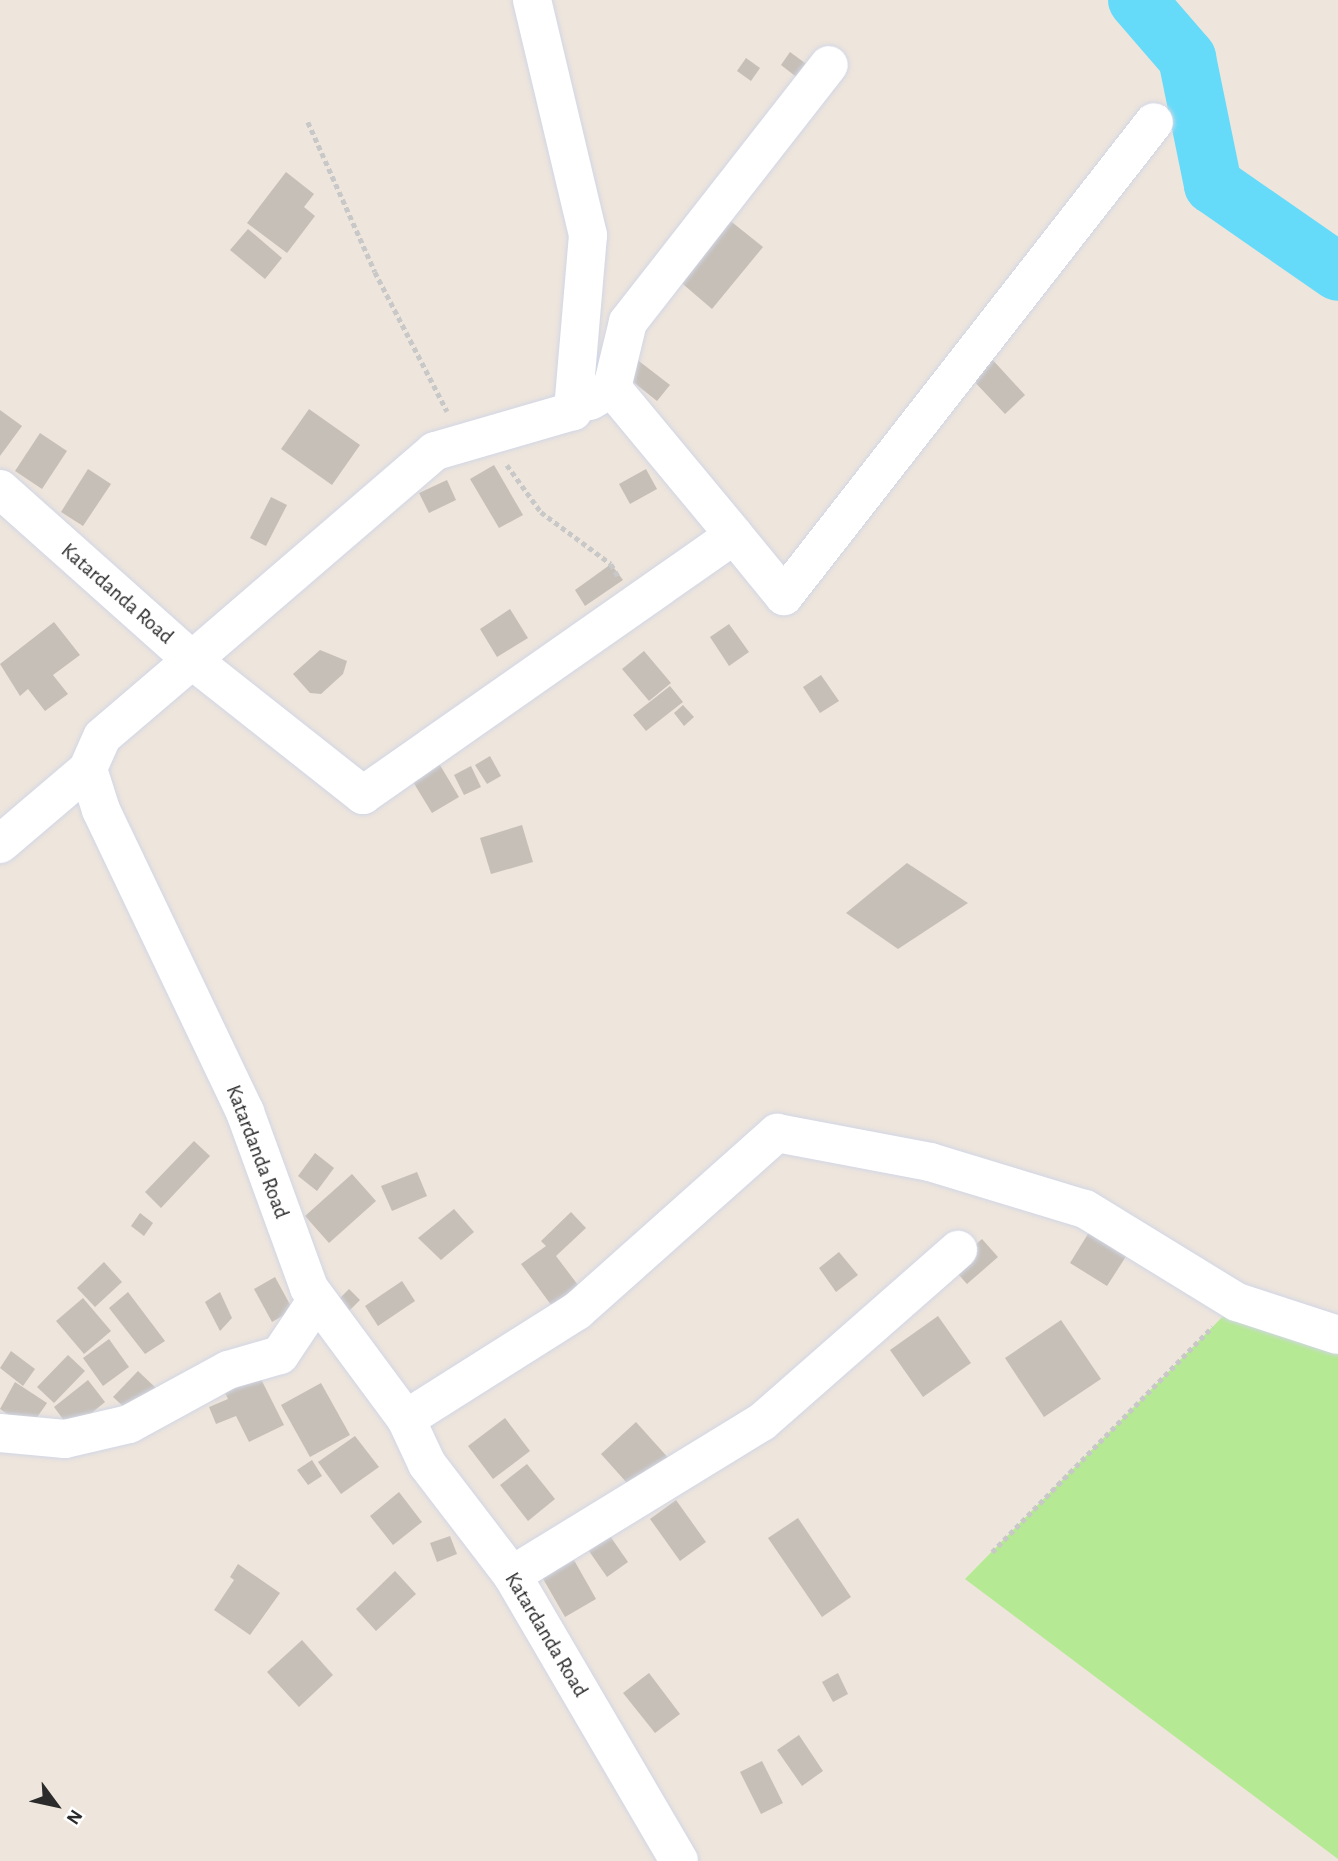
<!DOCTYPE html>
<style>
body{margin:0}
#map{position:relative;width:1338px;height:1861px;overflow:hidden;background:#eee5dc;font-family:"Alegreya Sans",sans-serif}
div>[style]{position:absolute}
.green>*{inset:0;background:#b6e993}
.river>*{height:58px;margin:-29px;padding:0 29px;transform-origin:29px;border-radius:29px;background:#66dbf9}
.building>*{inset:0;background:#c6bfb8}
.path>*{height:4.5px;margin-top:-2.25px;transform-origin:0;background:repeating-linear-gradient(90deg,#c8c8c8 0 5px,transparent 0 8.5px)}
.roads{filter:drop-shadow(0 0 2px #d1d6e5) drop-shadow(0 0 2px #d1d6e5)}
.minor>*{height:38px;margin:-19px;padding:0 19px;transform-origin:19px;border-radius:19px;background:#fff}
span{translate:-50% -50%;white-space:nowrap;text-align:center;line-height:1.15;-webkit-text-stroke:5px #fff;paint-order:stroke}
.street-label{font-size:21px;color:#2b2b2b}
.north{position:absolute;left:21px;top:1770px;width:70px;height:70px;-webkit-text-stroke:5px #fff;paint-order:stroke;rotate:123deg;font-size:19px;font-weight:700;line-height:28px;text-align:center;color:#2b2b2b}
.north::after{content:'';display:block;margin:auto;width:24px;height:32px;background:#2b2b2b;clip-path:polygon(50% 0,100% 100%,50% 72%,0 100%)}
</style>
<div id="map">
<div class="green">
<i style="clip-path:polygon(1237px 1302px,1338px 1334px,1338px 1859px,965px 1579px)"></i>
</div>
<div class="river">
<i style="left:1137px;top:0;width:77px;rotate:49.2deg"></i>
<i style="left:1187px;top:58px;width:130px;rotate:78.4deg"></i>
<i style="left:1213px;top:185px;width:152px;rotate:34.8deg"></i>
</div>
<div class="building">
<i style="clip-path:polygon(790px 52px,809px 66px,799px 79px,781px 65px)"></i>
<i style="clip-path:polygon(746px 58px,760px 68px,751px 81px,737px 71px)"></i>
<i style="clip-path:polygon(286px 172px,314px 194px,304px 207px,315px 216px,287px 253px,247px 223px)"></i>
<i style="clip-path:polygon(728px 219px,763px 247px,712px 309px,677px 279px)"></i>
<i style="clip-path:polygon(248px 229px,282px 258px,265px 279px,230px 250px)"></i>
<i style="clip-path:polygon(990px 357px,1025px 395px,1005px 414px,970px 377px)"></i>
<i style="clip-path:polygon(635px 358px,670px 385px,657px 401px,623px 374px)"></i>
<i style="clip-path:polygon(309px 409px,360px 445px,332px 485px,281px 449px)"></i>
<i style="clip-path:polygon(0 410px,22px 426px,0 456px)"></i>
<i style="clip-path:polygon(40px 433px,67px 451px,42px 489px,15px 471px)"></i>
<i style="clip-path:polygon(494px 465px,523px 515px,499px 528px,470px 479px)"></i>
<i style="clip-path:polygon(88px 469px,111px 484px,83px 526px,61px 512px)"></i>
<i style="clip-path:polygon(646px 469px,657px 489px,630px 504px,619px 484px)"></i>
<i style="clip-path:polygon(447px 480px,456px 500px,429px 513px,419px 493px)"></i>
<i style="clip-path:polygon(271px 497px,287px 505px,266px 546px,250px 538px)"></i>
<i style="clip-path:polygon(611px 564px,623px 580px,585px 606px,575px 590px)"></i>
<i style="clip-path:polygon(510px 609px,528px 638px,497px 657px,480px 629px)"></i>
<i style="clip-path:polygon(54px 622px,80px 655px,53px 675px,68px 694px,45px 711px,28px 689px,20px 696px,0 664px)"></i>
<i style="clip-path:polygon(729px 624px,749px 652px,729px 666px,710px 637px)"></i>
<i style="clip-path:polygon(320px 650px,347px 661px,343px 674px,321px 694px,310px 693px,293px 674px)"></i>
<i style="clip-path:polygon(644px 651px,671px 683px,649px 701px,622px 669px)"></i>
<i style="clip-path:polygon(821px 675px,839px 701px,820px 713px,803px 687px)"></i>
<i style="clip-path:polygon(670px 686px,683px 702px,646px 731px,633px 715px)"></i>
<i style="clip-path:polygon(683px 705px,694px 717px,684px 726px,674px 713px)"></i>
<i style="clip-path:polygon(434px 755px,459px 797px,432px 813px,407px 772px)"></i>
<i style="clip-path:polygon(490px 756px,501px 776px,487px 784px,475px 765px)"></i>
<i style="clip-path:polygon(471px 766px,481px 787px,464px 795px,454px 775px)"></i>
<i style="clip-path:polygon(522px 825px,533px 862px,491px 874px,480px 838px)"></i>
<i style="clip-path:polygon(907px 863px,968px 903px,898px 949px,846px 913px)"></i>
<i style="clip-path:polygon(194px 1141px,210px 1156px,161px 1208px,145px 1192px)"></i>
<i style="clip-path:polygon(315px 1153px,334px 1168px,317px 1191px,298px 1176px)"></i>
<i style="clip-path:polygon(417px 1172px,427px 1196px,392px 1211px,381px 1186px)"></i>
<i style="clip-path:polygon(352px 1174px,376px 1201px,329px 1243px,305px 1216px)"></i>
<i style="clip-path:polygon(454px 1209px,474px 1232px,441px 1260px,418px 1238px)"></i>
<i style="clip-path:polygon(571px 1212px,586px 1228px,556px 1256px,584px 1293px,557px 1313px,521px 1264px,546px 1246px,541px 1241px)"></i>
<i style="clip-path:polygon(140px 1213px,153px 1223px,144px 1236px,131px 1226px)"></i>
<i style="clip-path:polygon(1096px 1221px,1134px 1244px,1107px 1286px,1070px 1263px)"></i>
<i style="clip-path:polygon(982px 1239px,998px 1257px,967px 1284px,951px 1266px)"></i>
<i style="clip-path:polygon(839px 1252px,858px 1275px,836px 1292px,819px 1268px)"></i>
<i style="clip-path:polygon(104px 1262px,122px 1282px,95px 1307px,77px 1288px)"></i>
<i style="clip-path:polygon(275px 1277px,293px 1310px,272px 1322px,254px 1289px)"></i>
<i style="clip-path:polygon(402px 1281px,415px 1301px,378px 1326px,365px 1306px)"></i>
<i style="clip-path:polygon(349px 1289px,360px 1300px,347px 1313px,336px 1302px)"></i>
<i style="clip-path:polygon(128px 1292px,165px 1341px,145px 1354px,109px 1308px)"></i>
<i style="clip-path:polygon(220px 1292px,232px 1318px,220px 1331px,205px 1302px)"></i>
<i style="clip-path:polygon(83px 1298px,111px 1331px,84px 1354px,56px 1321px)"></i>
<i style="clip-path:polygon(938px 1316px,971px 1363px,923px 1397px,890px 1350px)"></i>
<i style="clip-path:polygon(1061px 1320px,1101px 1379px,1044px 1417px,1005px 1358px)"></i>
<i style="clip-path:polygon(109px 1339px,129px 1367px,103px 1386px,83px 1358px)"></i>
<i style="clip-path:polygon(11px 1351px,35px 1369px,23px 1386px,0 1368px)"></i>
<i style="clip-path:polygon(68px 1355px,85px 1371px,54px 1403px,37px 1387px)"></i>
<i style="clip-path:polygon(138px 1371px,160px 1392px,136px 1418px,113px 1397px)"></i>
<i style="clip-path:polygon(258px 1373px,284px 1425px,249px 1442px,236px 1416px,216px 1424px,209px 1407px,228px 1399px,224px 1391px)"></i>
<i style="clip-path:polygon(88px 1380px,105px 1402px,71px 1430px,54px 1407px)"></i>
<i style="clip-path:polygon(15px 1382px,47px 1403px,29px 1429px,0 1409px)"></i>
<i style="clip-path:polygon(321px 1383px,350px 1435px,310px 1457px,281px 1405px)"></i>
<i style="clip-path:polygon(505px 1418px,530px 1451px,493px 1479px,468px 1446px)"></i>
<i style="clip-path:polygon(636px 1422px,671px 1461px,636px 1493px,601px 1454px)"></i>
<i style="clip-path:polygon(355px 1436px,379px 1467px,341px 1494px,318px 1462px)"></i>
<i style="clip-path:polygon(312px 1460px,322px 1476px,308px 1485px,297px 1470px)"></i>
<i style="clip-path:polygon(527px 1464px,555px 1499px,528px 1521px,500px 1485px)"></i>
<i style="clip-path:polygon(399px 1492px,422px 1522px,393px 1545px,370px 1516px)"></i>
<i style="clip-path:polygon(676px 1500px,706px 1542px,680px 1561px,650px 1519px)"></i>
<i style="clip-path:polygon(798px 1518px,851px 1597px,822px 1617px,768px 1538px)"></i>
<i style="clip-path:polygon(450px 1536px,457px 1554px,437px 1562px,430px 1543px)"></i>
<i style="clip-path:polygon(610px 1536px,628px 1562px,607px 1577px,589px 1551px)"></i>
<i style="clip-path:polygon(574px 1560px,596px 1599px,565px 1617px,542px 1577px)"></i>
<i style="clip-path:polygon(238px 1564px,280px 1593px,250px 1635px,214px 1610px,234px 1580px,230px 1577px)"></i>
<i style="clip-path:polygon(395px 1571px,416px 1594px,376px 1631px,356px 1609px)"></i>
<i style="clip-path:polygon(302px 1640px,333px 1675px,299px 1707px,267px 1672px)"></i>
<i style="clip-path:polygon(649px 1673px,680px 1714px,655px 1733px,623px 1693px)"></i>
<i style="clip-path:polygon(838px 1673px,848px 1694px,833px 1702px,822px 1682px)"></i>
<i style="clip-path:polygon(799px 1735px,823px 1771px,802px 1786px,777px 1750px)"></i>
<i style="clip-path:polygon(762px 1761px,783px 1803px,761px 1814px,740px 1772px)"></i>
</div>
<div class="path">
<i style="left:308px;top:122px;width:164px;rotate:65.9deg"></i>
<i style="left:375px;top:272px;width:157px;rotate:62.6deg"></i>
<i style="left:507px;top:465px;width:58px;rotate:54.1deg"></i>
<i style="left:541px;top:512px;width:87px;rotate:36.6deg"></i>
<i style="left:611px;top:564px;width:14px;rotate:60deg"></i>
<i style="left:992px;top:1552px;width:315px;rotate:-45.6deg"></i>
</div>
<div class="roads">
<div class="minor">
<i style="left:532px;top:0;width:242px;rotate:76.6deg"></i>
<i style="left:588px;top:235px;width:177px;rotate:94.9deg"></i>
<i style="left:573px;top:411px;width:144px;rotate:163.8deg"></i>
<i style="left:435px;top:451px;width:321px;rotate:139.3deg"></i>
<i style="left:192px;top:660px;width:218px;rotate:38.3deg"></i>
<i style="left:363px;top:795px;width:453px;rotate:-35deg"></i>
<i style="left:734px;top:535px;width:79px;rotate:50.7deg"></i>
<i style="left:784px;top:596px;width:601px;rotate:-52.02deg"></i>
<i style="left:612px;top:388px;width:68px;rotate:-76.4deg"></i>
<i style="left:628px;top:322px;width:326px;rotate:-52deg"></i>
<i style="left:590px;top:401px;width:26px;rotate:-31deg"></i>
<i style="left:612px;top:388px;width:191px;rotate:50.3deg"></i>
<i style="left:0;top:489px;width:257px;rotate:41.7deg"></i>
<i style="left:192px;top:660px;width:118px;rotate:139.5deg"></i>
<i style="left:102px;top:737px;width:35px;rotate:114deg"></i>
<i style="left:88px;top:769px;width:43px;rotate:72.4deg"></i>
<i style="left:101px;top:810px;width:335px;rotate:64.5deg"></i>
<i style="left:245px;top:1112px;width:187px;rotate:70deg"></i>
<i style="left:309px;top:1288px;width:163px;rotate:53.5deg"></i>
<i style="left:406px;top:1419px;width:50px;rotate:65deg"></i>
<i style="left:427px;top:1464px;width:140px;rotate:52.6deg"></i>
<i style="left:512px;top:1575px;width:331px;rotate:59.7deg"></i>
<i style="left:0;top:844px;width:116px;rotate:-40.4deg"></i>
<i style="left:406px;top:1419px;width:202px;rotate:-32.3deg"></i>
<i style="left:577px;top:1311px;width:268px;rotate:-41.7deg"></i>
<i style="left:777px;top:1133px;width:156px;rotate:10.7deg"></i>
<i style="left:930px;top:1162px;width:162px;rotate:16.9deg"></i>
<i style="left:1085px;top:1209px;width:178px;rotate:31.5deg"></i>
<i style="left:1237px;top:1302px;width:106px;rotate:18.1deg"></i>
<i style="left:0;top:1433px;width:65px;rotate:5.3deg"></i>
<i style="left:65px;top:1439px;width:66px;rotate:-13.2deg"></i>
<i style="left:129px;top:1424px;width:113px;rotate:-28.6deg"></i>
<i style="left:228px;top:1370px;width:54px;rotate:-16.1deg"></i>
<i style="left:280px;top:1355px;width:65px;rotate:-56.3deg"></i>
<i style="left:512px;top:1575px;width:293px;rotate:-31.5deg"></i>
<i style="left:762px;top:1422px;width:261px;rotate:-41.3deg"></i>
</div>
</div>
<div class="street-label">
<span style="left:117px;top:594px;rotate:41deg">Katardanda Road</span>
<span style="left:257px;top:1152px;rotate:69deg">Katardanda Road</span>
<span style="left:546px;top:1635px;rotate:59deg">Katardanda Road</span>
</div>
<div class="north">N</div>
</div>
